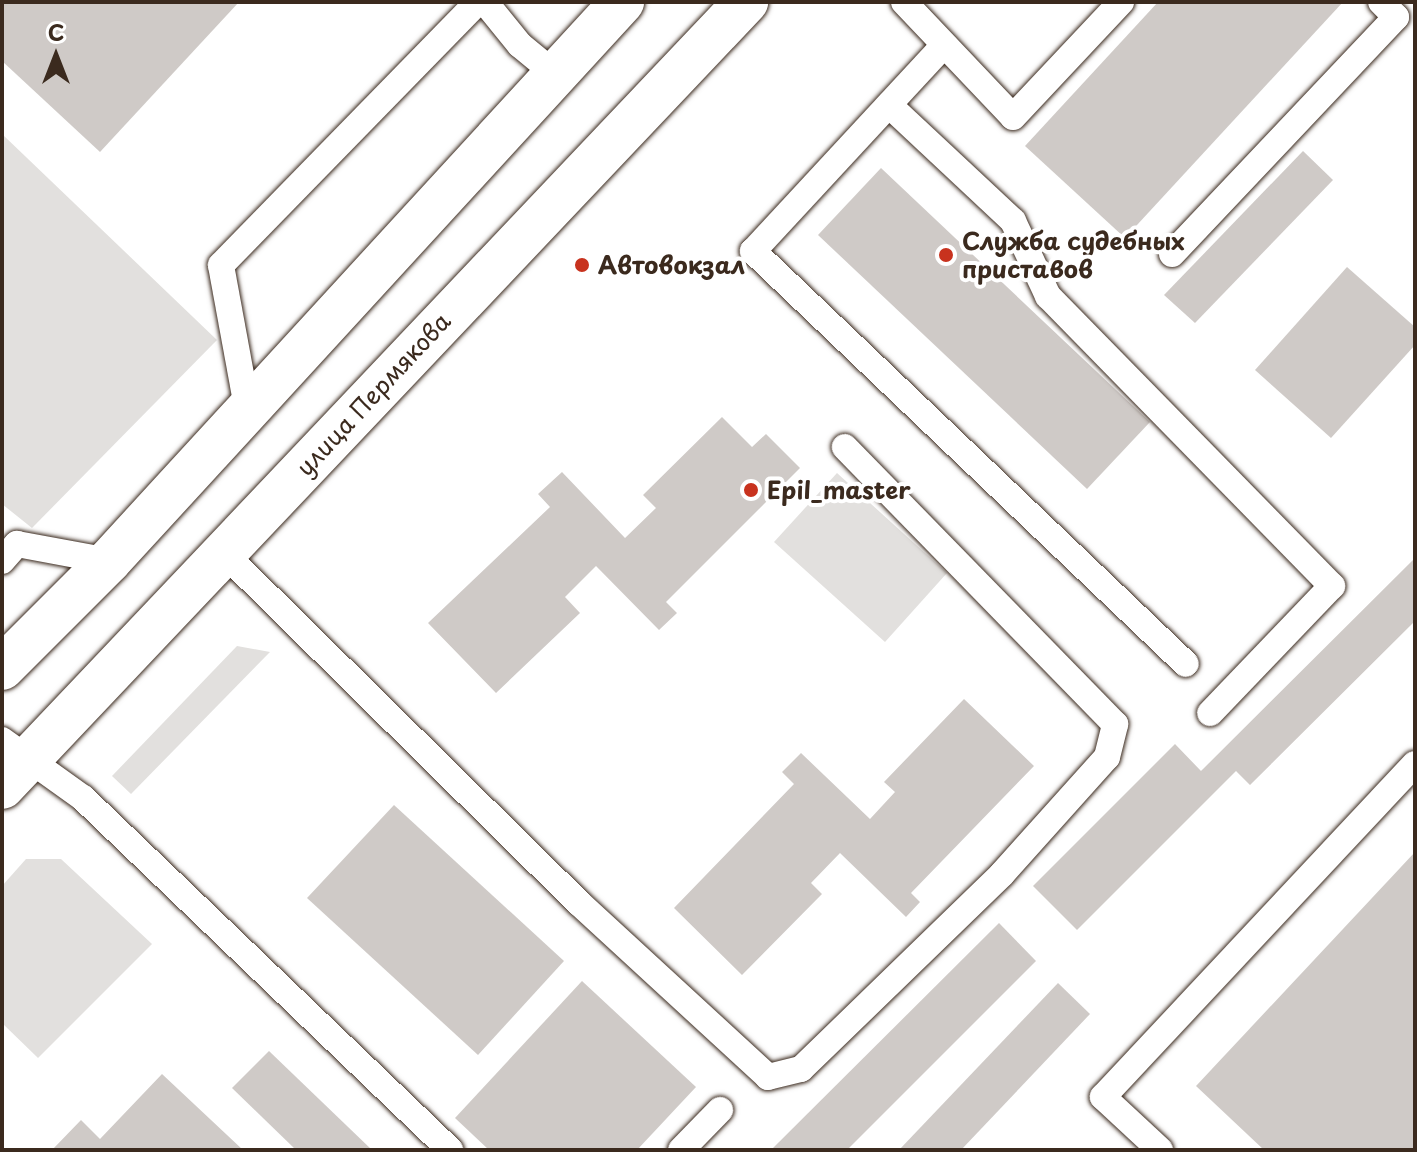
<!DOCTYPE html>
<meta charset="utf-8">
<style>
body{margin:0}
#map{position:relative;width:1417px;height:1152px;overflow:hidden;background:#fff;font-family:"Playpen Sans",sans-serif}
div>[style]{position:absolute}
.green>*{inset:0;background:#e2e0de}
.building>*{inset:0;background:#cfcac7}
.roads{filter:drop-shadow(0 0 2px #3b2a1e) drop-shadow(0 0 2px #3b2a1e)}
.service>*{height:26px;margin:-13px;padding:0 13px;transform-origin:13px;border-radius:13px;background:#fff}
.secondary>*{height:44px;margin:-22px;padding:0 22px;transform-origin:22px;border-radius:22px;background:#fff}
.dots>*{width:22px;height:22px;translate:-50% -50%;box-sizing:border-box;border:4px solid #fff;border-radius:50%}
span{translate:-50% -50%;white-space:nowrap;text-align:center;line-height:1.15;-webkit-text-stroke:8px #fff;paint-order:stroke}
.poi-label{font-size:24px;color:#3b2a1e;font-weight:700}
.left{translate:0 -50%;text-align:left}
.street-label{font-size:24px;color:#3b2a1e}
.frame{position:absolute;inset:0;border:4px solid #3b2a1e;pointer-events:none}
.north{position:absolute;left:16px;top:16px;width:80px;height:80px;-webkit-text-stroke:6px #fff;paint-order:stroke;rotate:0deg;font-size:22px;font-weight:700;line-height:32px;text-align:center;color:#3b2a1e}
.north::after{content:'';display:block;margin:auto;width:28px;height:36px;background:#3b2a1e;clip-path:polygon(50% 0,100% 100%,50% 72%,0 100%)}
</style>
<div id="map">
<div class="green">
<i style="clip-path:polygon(2px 134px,217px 340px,32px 528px,2px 504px)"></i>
<i style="clip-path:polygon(837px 473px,947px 573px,885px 642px,774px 542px)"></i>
<i style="clip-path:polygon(237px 646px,270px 652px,131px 794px,112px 776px)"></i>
<i style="clip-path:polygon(26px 859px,61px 859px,152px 944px,38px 1058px,2px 1023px,2px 886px)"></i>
</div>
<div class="building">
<i style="clip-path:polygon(2px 2px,239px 2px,100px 152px,2px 61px)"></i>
<i style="clip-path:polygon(1158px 2px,1343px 2px,1125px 238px,1025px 146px)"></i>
<i style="clip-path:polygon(1303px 151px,1333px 180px,1195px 323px,1164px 295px)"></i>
<i style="clip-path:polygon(881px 168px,1150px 422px,1087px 489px,818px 235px)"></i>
<i style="clip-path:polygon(1347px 267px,1415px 327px,1415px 345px,1331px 438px,1255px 370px)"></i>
<i style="clip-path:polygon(722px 417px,752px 447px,766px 434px,800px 468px,666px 602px,677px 613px,659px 630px,596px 566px,565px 597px,580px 613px,496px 693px,428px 623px,550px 507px,538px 494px,562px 472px,625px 538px,656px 508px,643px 495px)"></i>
<i style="clip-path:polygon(1415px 558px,1415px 621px,1250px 785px,1236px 771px,1077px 930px,1033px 886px,1175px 744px,1201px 771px)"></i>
<i style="clip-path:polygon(964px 699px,1034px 766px,911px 893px,920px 902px,906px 917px,840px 853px,811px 883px,822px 894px,742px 975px,674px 908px,794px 784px,782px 772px,801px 753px,870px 819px,895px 792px,884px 782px)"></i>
<i style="clip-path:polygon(394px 805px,564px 961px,478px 1055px,307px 898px)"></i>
<i style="clip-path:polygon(1415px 852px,1415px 1150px,1264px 1150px,1196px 1086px)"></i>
<i style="clip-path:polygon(999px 923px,1036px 961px,847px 1150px,771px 1150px)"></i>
<i style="clip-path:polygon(582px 981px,696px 1087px,637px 1150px,489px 1150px,455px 1118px)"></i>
<i style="clip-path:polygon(1058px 983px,1090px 1014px,961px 1150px,899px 1150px)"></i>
<i style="clip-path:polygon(269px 1051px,372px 1150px,296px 1150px,232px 1088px)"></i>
<i style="clip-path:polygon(162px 1074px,243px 1150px,52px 1150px,81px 1120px,100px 1139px)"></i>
</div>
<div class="roads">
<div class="service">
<i style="left:485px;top:2px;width:55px;rotate:50.9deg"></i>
<i style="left:520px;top:45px;width:44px;rotate:39.5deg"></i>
<i style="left:904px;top:2px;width:158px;rotate:46.5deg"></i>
<i style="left:1013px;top:117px;width:158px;rotate:-46.8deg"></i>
<i style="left:944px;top:45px;width:281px;rotate:132.8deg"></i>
<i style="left:753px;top:251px;width:598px;rotate:43.65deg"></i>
<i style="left:889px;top:105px;width:170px;rotate:43.1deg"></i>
<i style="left:1013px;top:221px;width:83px;rotate:65deg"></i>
<i style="left:1048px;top:296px;width:406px;rotate:45.6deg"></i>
<i style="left:1332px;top:586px;width:176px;rotate:133.8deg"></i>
<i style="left:1172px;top:254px;width:326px;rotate:-46.6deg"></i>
<i style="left:1396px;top:17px;width:21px;rotate:-135deg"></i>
<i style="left:247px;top:407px;width:144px;rotate:-100.4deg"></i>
<i style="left:221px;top:265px;width:368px;rotate:-45.7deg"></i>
<i style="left:223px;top:552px;width:500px;rotate:44.6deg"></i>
<i style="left:579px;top:903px;width:257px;rotate:42.6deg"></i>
<i style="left:768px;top:1077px;width:34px;rotate:-14deg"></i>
<i style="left:801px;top:1069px;width:280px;rotate:-44.1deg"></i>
<i style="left:1002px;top:874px;width:157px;rotate:-48.1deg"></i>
<i style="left:1107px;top:757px;width:34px;rotate:-76deg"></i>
<i style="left:1115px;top:724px;width:387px;rotate:-134.3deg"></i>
<i style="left:2px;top:561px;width:23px;rotate:-49deg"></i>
<i style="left:17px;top:544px;width:94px;rotate:10.5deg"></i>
<i style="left:2px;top:740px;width:100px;rotate:35.6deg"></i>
<i style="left:83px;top:798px;width:509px;rotate:43.8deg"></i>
<i style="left:681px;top:1150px;width:56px;rotate:-45.7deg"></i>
<i style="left:1160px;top:1150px;width:78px;rotate:-137.1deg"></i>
<i style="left:1103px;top:1097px;width:456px;rotate:-46.9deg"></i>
</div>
<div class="secondary">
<i style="left:2px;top:668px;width:151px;rotate:-45deg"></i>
<i style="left:109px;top:561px;width:759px;rotate:-47.46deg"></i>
<i style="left:2px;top:787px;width:1082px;rotate:-46.54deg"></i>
</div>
</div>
<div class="dots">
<i style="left:946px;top:255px;background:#c8321e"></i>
<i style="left:582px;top:265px;background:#c8321e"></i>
<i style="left:751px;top:490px;background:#c8321e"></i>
</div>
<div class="poi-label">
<span class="left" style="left:962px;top:255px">Служба судебных<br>приставов</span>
<span class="left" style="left:598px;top:265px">Автовокзал</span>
<span class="left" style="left:767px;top:490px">Epil_master</span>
</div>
<div class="street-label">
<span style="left:373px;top:394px;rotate:-47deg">улица Пермякова</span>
</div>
<div class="frame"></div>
<div class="north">С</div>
</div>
